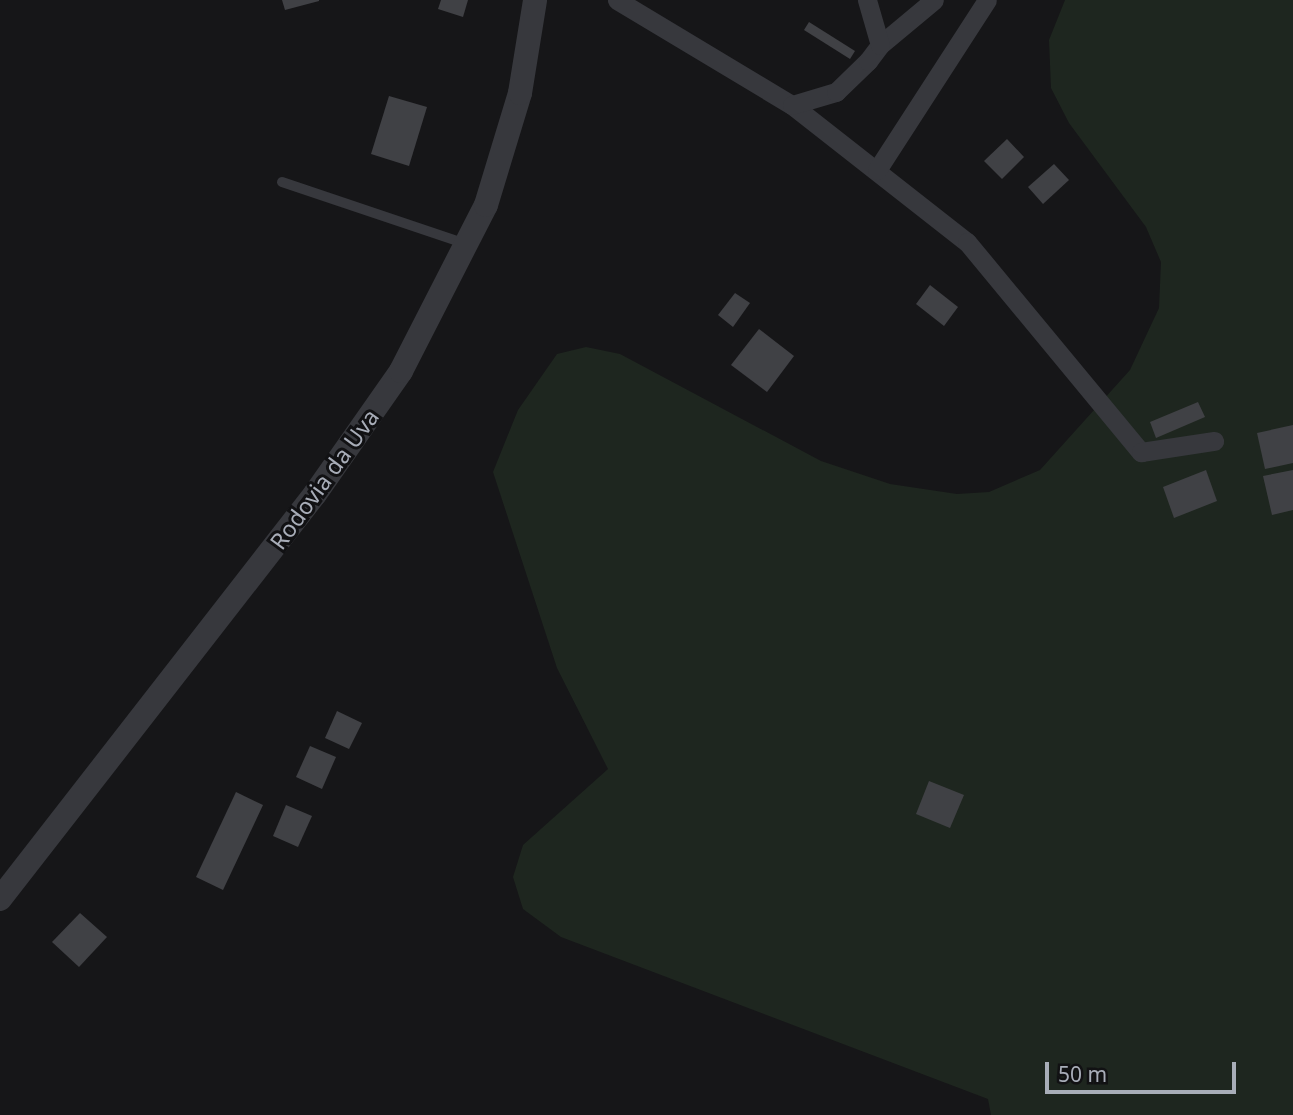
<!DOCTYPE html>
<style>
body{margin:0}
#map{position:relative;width:1293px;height:1115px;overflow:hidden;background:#161618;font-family:"Noto Sans",sans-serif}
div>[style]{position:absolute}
.green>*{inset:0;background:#1e261f}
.building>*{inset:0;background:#404145}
.service>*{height:10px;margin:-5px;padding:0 5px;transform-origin:5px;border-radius:5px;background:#37383d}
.minor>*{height:19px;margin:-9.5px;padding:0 9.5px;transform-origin:9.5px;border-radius:9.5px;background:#37383d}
.tertiary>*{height:24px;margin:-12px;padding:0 12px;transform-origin:12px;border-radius:12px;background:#37383d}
span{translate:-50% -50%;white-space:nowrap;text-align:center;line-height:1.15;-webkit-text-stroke:6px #111113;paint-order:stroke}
.street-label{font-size:23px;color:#a8adb8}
.scale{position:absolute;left:1045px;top:1062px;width:191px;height:32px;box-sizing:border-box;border:4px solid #a8adb8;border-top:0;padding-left:9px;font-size:21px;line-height:24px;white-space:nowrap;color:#a8adb8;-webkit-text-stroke:5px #111113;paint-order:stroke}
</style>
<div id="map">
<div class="green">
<i style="clip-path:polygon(1065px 0,1293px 0,1293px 1115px,991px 1115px,988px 1099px,561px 937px,523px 909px,513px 877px,523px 845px,608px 769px,557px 668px,493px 472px,518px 410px,557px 354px,586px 347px,620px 354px,821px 461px,890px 484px,957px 494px,989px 492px,1040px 470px,1130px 370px,1159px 308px,1161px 262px,1146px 227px,1069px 123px,1051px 88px,1049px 40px)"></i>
</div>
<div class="building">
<i style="clip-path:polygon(282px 0,319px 0,319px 1px,285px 10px)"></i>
<i style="clip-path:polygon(441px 0,468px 0,463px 17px,438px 9px)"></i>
<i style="clip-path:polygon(809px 22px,855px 51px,850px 59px,804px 30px)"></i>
<i style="clip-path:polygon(389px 96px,427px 107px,409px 166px,371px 154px)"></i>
<i style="clip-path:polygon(1007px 139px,1024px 157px,1002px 179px,984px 161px)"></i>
<i style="clip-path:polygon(1054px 164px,1069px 180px,1043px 204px,1028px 187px)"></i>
<i style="clip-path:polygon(930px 285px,958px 307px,944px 326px,916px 304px)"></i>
<i style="clip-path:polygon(735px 293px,750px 303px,733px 327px,718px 315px)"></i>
<i style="clip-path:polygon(759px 329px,794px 356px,767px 392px,731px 365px)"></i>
<i style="clip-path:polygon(1198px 402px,1205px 417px,1156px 438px,1150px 422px)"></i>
<i style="clip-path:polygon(1293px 425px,1293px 463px,1265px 469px,1257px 433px)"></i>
<i style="clip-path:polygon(1206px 470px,1217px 501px,1174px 518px,1163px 487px)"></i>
<i style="clip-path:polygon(1293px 470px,1293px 510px,1272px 515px,1263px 476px)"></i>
<i style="clip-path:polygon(337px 711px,362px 723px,349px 749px,325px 738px)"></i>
<i style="clip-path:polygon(310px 746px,336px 757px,322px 789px,296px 777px)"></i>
<i style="clip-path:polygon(929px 781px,964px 795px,950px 828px,916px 814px)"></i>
<i style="clip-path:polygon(236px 792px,263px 805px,223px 890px,196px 877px)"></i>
<i style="clip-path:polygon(286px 805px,312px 816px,298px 847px,273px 836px)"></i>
<i style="clip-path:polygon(80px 913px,107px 937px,79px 967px,52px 942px)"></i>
</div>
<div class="service">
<i style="left:282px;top:182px;width:194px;rotate:18.6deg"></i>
</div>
<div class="minor">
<i style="left:617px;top:0;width:204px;rotate:31deg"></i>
<i style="left:792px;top:105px;width:222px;rotate:38.1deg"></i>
<i style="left:967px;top:242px;width:273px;rotate:50.4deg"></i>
<i style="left:1141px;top:452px;width:74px;rotate:-8.6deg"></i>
<i style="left:880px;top:45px;width:70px;rotate:-39.8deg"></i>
<i style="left:792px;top:105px;width:46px;rotate:-16.5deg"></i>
<i style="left:836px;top:92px;width:45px;rotate:-44.1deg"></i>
<i style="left:868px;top:61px;width:20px;rotate:-53deg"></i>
<i style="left:880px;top:45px;width:47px;rotate:-106.1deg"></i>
<i style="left:877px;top:170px;width:202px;rotate:-57.1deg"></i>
</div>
<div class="tertiary">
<i style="left:0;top:899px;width:513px;rotate:-52.13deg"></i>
<i style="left:315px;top:494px;width:150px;rotate:-55deg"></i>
<i style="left:401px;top:371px;width:186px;rotate:-62.9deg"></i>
<i style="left:486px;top:205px;width:117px;rotate:-73.1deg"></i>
<i style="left:520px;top:93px;width:94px;rotate:-80.8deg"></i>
</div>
<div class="street-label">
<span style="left:324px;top:479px;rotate:-54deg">Rodovia da Uva</span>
</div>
<div class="scale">50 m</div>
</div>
